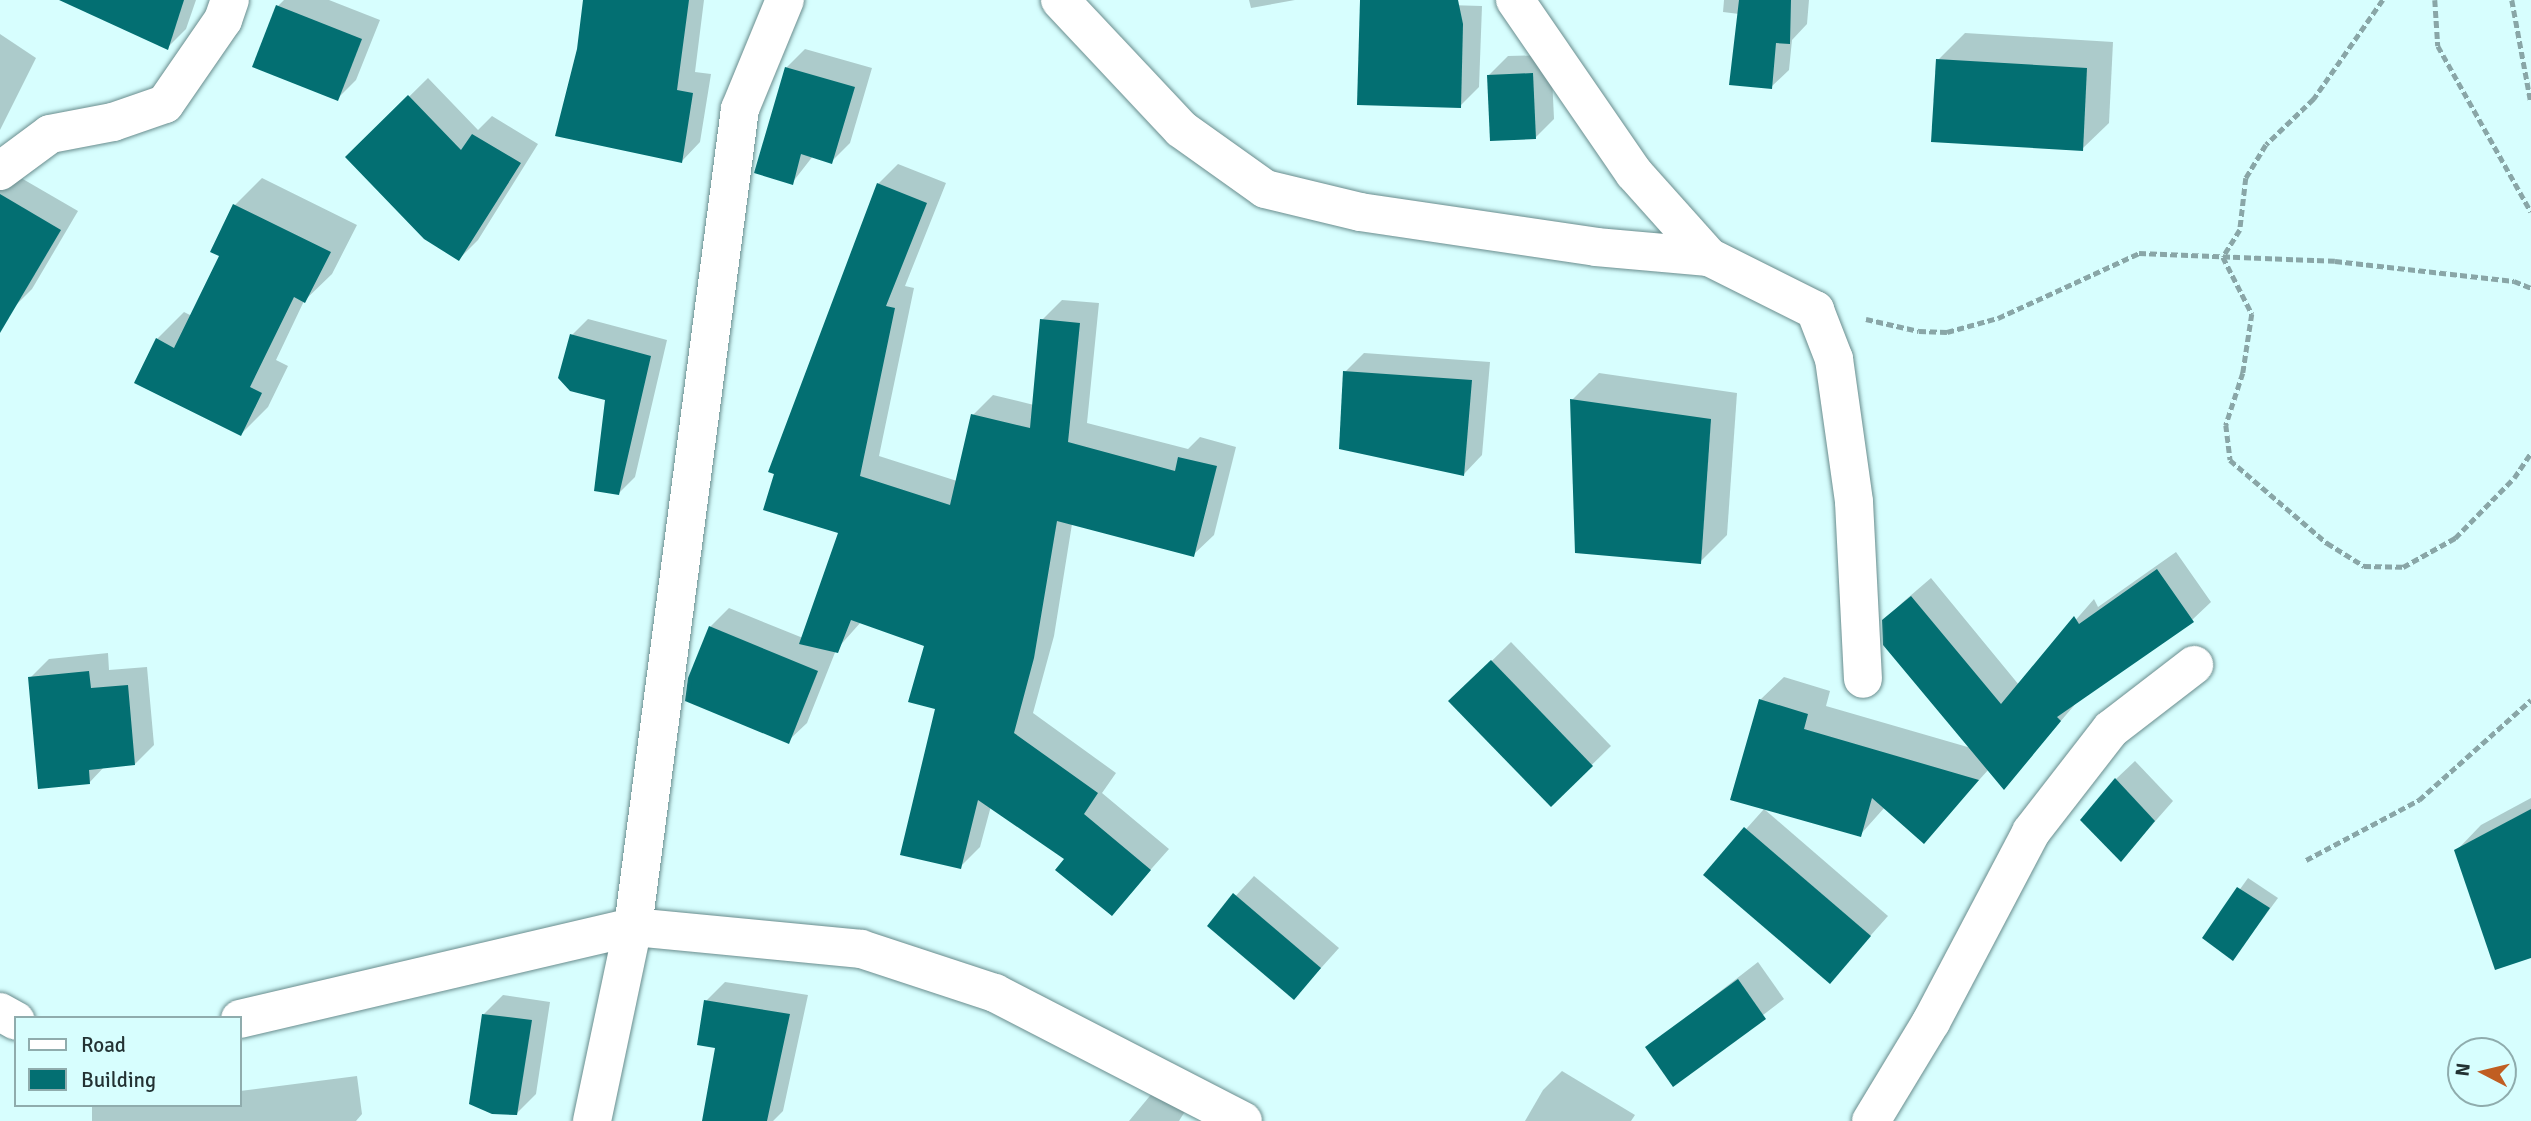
<!DOCTYPE html>
<style>
body{margin:0}
#map{position:relative;width:2531px;height:1121px;overflow:hidden;background:#d7fefe;font-family:Signika,sans-serif}
div>[style]{position:absolute}
.shadow>*{inset:0;background:#0003}
.building>*{inset:0;background:#036f72}
.path>*{height:4.5px;margin-top:-2.25px;transform-origin:0;background:repeating-linear-gradient(90deg,#89a6a7 0 7px,transparent 0 10.5px)}
.roads{filter:drop-shadow(0 0 2px #698c8d) drop-shadow(0 0 2px #698c8d)}
.minor>*{height:38px;margin:-19px;padding:0 19px;transform-origin:19px;border-radius:19px;background:#fff}
span{translate:-50% -50%;white-space:nowrap;text-align:center;line-height:1.15;-webkit-text-stroke:7px #d7fefe;paint-order:stroke}
.legend{position:absolute;left:14px;top:1016px;width:228px;height:91px;box-sizing:border-box;background:#d7fefe;border:2px solid #8facad;margin:0;padding:9px 12px;list-style:none;font-size:21px;color:#233233}
.legend li{display:flex;align-items:center;gap:14px;height:35px}
.legend b{width:35px;border:2px solid #8facad}
.north{position:absolute;left:2447px;top:1037px;width:70px;height:70px;box-sizing:border-box;background:#d7fefe;border:2px solid #8facad;border-radius:50%;rotate:277deg;font-size:19px;font-weight:700;line-height:28px;text-align:center;color:#233233}
.north::after{content:'';display:block;margin:auto;width:24px;height:32px;background:#c05e22;clip-path:polygon(50% 0,100% 100%,50% 72%,0 100%)}
</style>
<div id="map">
<div class="shadow">
<i style="clip-path:polygon(109px 0,196px 0,186px 29px,168px 47px)"></i>
<i style="clip-path:polygon(284px 0,329px 0,380px 20px,356px 80px,337px 99px,278px 6px)"></i>
<i style="clip-path:polygon(585px 0,704px 0,695px 72px,711px 74px,700px 142px,682px 161px,579px 50px)"></i>
<i style="clip-path:polygon(1249px 0,1295px 0,1251px 8px)"></i>
<i style="clip-path:polygon(1724px 0,1809px 0,1807px 24px,1792px 40px,1789px 70px,1771px 87px,1739px 14px,1723px 12px)"></i>
<i style="clip-path:polygon(1380px 3px,1482px 6px,1479px 87px,1460px 106px)"></i>
<i style="clip-path:polygon(1965px 33px,2113px 42px,2109px 123px,2082px 149px,1938px 60px)"></i>
<i style="clip-path:polygon(0 34px,36px 58px,0 130px)"></i>
<i style="clip-path:polygon(805px 49px,872px 68px,850px 143px,831px 162px,813px 156px,792px 183px,786px 68px)"></i>
<i style="clip-path:polygon(1551px 55px,1554px 119px,1535px 138px,1489px 75px,1508px 56px)"></i>
<i style="clip-path:polygon(428px 78px,478px 130px,492px 116px,538px 144px,478px 240px,459px 259px,348px 157px)"></i>
<i style="clip-path:polygon(898px 164px,946px 183px,905px 286px,914px 288px,879px 456px,957px 481px,973px 415px,993px 395px,1034px 405px,1042px 320px,1062px 300px,1099px 303px,1087px 423px,1188px 449px,1200px 437px,1236px 447px,1214px 535px,1193px 555px,1072px 524px,1054px 636px,1033px 713px,1116px 773px,1102px 793px,1169px 849px,1112px 913px,1066px 859px,991px 806px,980px 847px,960px 867px,926px 645px,861px 622px,836px 650px,807px 723px,788px 741px,710px 627px,729px 608px,803px 638px,841px 532px,770px 471px,878px 184px)"></i>
<i style="clip-path:polygon(9px 171px,78px 211px,32px 289px,13px 308px,0 300px,0 180px)"></i>
<i style="clip-path:polygon(262px 178px,357px 225px,332px 274px,304px 301px,276px 360px,288px 366px,268px 407px,241px 434px,157px 339px,184px 312px,192px 316px,222px 256px,212px 251px,235px 205px)"></i>
<i style="clip-path:polygon(588px 319px,667px 340px,635px 477px,618px 494px,607px 399px,572px 335px)"></i>
<i style="clip-path:polygon(1364px 353px,1490px 362px,1482px 455px,1464px 474px,1345px 372px)"></i>
<i style="clip-path:polygon(1599px 373px,1737px 393px,1727px 535px,1700px 562px,1572px 400px)"></i>
<i style="clip-path:polygon(2176px 552px,2211px 602px,2192px 620px,2078px 701px,2004px 787px,1989px 769px,1924px 841px,1885px 807px,1860px 835px,1760px 700px,1784px 677px,1830px 691px,1826px 706px,1971px 748px,1884px 621px,1903px 602px,1931px 578px,2019px 685px,2094px 599px,2098px 607px)"></i>
<i style="clip-path:polygon(1511px 642px,1611px 746px,1551px 805px,1451px 701px)"></i>
<i style="clip-path:polygon(108px 653px,109px 670px,147px 667px,154px 745px,135px 764px,105px 766px,89px 783px,30px 678px,49px 659px)"></i>
<i style="clip-path:polygon(2135px 761px,2173px 801px,2121px 860px,2116px 779px)"></i>
<i style="clip-path:polygon(2531px 798px,2531px 956px,2456px 851px,2481px 825px)"></i>
<i style="clip-path:polygon(1764px 809px,1888px 916px,1830px 981px,1706px 874px)"></i>
<i style="clip-path:polygon(1254px 876px,1339px 948px,1294px 998px,1209px 925px)"></i>
<i style="clip-path:polygon(2248px 878px,2278px 898px,2233px 959px,2205px 938px)"></i>
<i style="clip-path:polygon(1758px 962px,1784px 999px,1673px 1084px,1647px 1048px)"></i>
<i style="clip-path:polygon(725px 982px,808px 995px,783px 1111px,773px 1121px,705px 1121px,717px 1047px,706px 1001px)"></i>
<i style="clip-path:polygon(503px 995px,550px 1002px,536px 1094px,517px 1113px,484px 1014px)"></i>
<i style="clip-path:polygon(1562px 1071px,1635px 1115px,1631px 1121px,1525px 1121px,1543px 1090px)"></i>
<i style="clip-path:polygon(357px 1076px,362px 1114px,356px 1121px,92px 1121px,92px 1105px,240px 1105px,240px 1091px)"></i>
<i style="clip-path:polygon(1159px 1085px,1189px 1105px,1179px 1121px,1129px 1121px)"></i>
</div>
<div class="building">
<i style="clip-path:polygon(59px 0,184px 0,168px 50px)"></i>
<i style="clip-path:polygon(583px 0,689px 0,677px 90px,693px 93px,682px 163px,555px 136px,577px 49px)"></i>
<i style="clip-path:polygon(1360px 0,1458px 0,1463px 24px,1461px 108px,1357px 105px)"></i>
<i style="clip-path:polygon(1739px 0,1791px 0,1790px 44px,1776px 43px,1772px 89px,1729px 85px)"></i>
<i style="clip-path:polygon(276px 5px,362px 39px,338px 101px,252px 67px)"></i>
<i style="clip-path:polygon(1936px 59px,2087px 68px,2083px 151px,1931px 142px)"></i>
<i style="clip-path:polygon(785px 67px,855px 87px,832px 164px,801px 154px,793px 185px,754px 173px)"></i>
<i style="clip-path:polygon(1533px 73px,1536px 139px,1490px 141px,1487px 75px)"></i>
<i style="clip-path:polygon(408px 95px,461px 150px,472px 134px,521px 163px,459px 261px,424px 239px,345px 157px)"></i>
<i style="clip-path:polygon(877px 183px,927px 203px,886px 306px,895px 308px,860px 476px,950px 505px,971px 414px,1030px 428px,1040px 319px,1080px 323px,1068px 442px,1175px 471px,1178px 457px,1217px 466px,1194px 557px,1057px 521px,1034px 658px,1014px 733px,1098px 793px,1084px 814px,1151px 870px,1112px 916px,1055px 870px,1064px 859px,978px 800px,961px 869px,900px 855px,935px 709px,908px 702px,924px 646px,851px 620px,838px 653px,799px 644px,838px 533px,763px 510px,774px 474px,768px 472px)"></i>
<i style="clip-path:polygon(0 194px,61px 230px,0 333px)"></i>
<i style="clip-path:polygon(233px 204px,331px 252px,305px 303px,294px 297px,250px 387px,262px 393px,241px 436px,134px 383px,156px 338px,174px 348px,219px 256px,210px 252px)"></i>
<i style="clip-path:polygon(570px 334px,651px 356px,619px 495px,594px 491px,605px 400px,570px 391px,558px 378px)"></i>
<i style="clip-path:polygon(1343px 371px,1472px 380px,1464px 476px,1339px 449px)"></i>
<i style="clip-path:polygon(1570px 399px,1711px 419px,1701px 564px,1575px 553px)"></i>
<i style="clip-path:polygon(2157px 569px,2194px 622px,2057px 717px,2061px 721px,2004px 790px,1883px 645px,1882px 620px,1911px 596px,2001px 704px,2074px 616px,2079px 624px)"></i>
<i style="clip-path:polygon(709px 626px,818px 671px,789px 744px,685px 701px,688px 678px)"></i>
<i style="clip-path:polygon(1491px 660px,1593px 766px,1551px 807px,1448px 701px)"></i>
<i style="clip-path:polygon(89px 671px,91px 688px,128px 685px,135px 765px,89px 770px,90px 784px,38px 789px,28px 677px)"></i>
<i style="clip-path:polygon(1759px 699px,1808px 714px,1804px 729px,1979px 780px,1924px 844px,1872px 798px,1861px 837px,1730px 800px)"></i>
<i style="clip-path:polygon(2115px 778px,2155px 821px,2121px 862px,2080px 820px)"></i>
<i style="clip-path:polygon(2531px 809px,2531px 958px,2495px 970px,2454px 850px)"></i>
<i style="clip-path:polygon(1744px 827px,1871px 936px,1830px 984px,1703px 875px)"></i>
<i style="clip-path:polygon(2237px 887px,2270px 908px,2233px 961px,2202px 938px)"></i>
<i style="clip-path:polygon(1233px 893px,1321px 968px,1294px 1000px,1207px 926px)"></i>
<i style="clip-path:polygon(1738px 979px,1766px 1019px,1673px 1087px,1645px 1047px)"></i>
<i style="clip-path:polygon(704px 1000px,790px 1014px,767px 1121px,702px 1121px,715px 1048px,697px 1045px)"></i>
<i style="clip-path:polygon(482px 1014px,532px 1020px,517px 1115px,492px 1114px,469px 1104px)"></i>
</div>
<div class="path">
<i style="left:2383px;top:0;width:121px;rotate:124.9deg"></i>
<i style="left:2314px;top:99px;width:66px;rotate:136.2deg"></i>
<i style="left:2266px;top:145px;width:39px;rotate:121deg"></i>
<i style="left:2246px;top:178px;width:52px;rotate:96.6deg"></i>
<i style="left:2240px;top:230px;width:32px;rotate:122deg"></i>
<i style="left:2223px;top:257px;width:64px;rotate:63deg"></i>
<i style="left:2252px;top:314px;width:60px;rotate:98.7deg"></i>
<i style="left:2243px;top:373px;width:55px;rotate:108.1deg"></i>
<i style="left:2226px;top:425px;width:35px;rotate:83deg"></i>
<i style="left:2230px;top:460px;width:128px;rotate:40.6deg"></i>
<i style="left:2327px;top:543px;width:44px;rotate:31.9deg"></i>
<i style="left:2364px;top:566px;width:39px;rotate:1deg"></i>
<i style="left:2403px;top:567px;width:60px;rotate:-29.1deg"></i>
<i style="left:2455px;top:538px;width:84px;rotate:-45.5deg"></i>
<i style="left:2514px;top:478px;width:30px;rotate:-56deg"></i>
<i style="left:2435px;top:0;width:46px;rotate:86.3deg"></i>
<i style="left:2438px;top:46px;width:190px;rotate:60.7deg"></i>
<i style="left:2512px;top:0;width:105px;rotate:79.5deg"></i>
<i style="left:1866px;top:319px;width:54px;rotate:12.8deg"></i>
<i style="left:1919px;top:331px;width:28px;rotate:2deg"></i>
<i style="left:1947px;top:332px;width:53px;rotate:-15.4deg"></i>
<i style="left:1998px;top:318px;width:155px;rotate:-24.7deg"></i>
<i style="left:2139px;top:253px;width:196px;rotate:2.3deg"></i>
<i style="left:2335px;top:261px;width:180px;rotate:6.4deg"></i>
<i style="left:2514px;top:281px;width:18px;rotate:22deg"></i>
<i style="left:2306px;top:860px;width:128px;rotate:-28deg"></i>
<i style="left:2419px;top:800px;width:150px;rotate:-41.8deg"></i>
</div>
<div class="roads">
<div class="minor">
<i style="left:1060px;top:0;width:177px;rotate:46.8deg"></i>
<i style="left:1181px;top:129px;width:103px;rotate:35.5deg"></i>
<i style="left:1265px;top:189px;width:98px;rotate:13.6deg"></i>
<i style="left:1360px;top:212px;width:239px;rotate:8.4deg"></i>
<i style="left:1596px;top:247px;width:113px;rotate:5.1deg"></i>
<i style="left:1515px;top:0;width:210px;rotate:55.5deg"></i>
<i style="left:1634px;top:173px;width:113px;rotate:48.2deg"></i>
<i style="left:1709px;top:257px;width:119px;rotate:26.6deg"></i>
<i style="left:1815px;top:310px;width:53px;rotate:68.8deg"></i>
<i style="left:1834px;top:359px;width:144px;rotate:82deg"></i>
<i style="left:1854px;top:502px;width:177px;rotate:87.1deg"></i>
<i style="left:0;top:171px;width:62px;rotate:-36.5deg"></i>
<i style="left:50px;top:134px;width:64px;rotate:-10.8deg"></i>
<i style="left:113px;top:122px;width:55px;rotate:-19.1deg"></i>
<i style="left:165px;top:104px;width:102px;rotate:-55.4deg"></i>
<i style="left:223px;top:20px;width:21px;rotate:-71deg"></i>
<i style="left:0;top:1012px;width:18px;rotate:29deg"></i>
<i style="left:240px;top:1019px;width:404px;rotate:-13.2deg"></i>
<i style="left:633px;top:927px;width:229px;rotate:5.5deg"></i>
<i style="left:861px;top:949px;width:141px;rotate:18.2deg"></i>
<i style="left:995px;top:993px;width:279px;rotate:27.3deg"></i>
<i style="left:592px;top:1121px;width:198px;rotate:-78.1deg"></i>
<i style="left:633px;top:927px;width:825px;rotate:-82.55deg"></i>
<i style="left:740px;top:109px;width:118px;rotate:-67.6deg"></i>
<i style="left:1871px;top:1121px;width:116px;rotate:-58.8deg"></i>
<i style="left:1931px;top:1022px;width:215px;rotate:-62.2deg"></i>
<i style="left:2031px;top:832px;width:130px;rotate:-52.2deg"></i>
<i style="left:2111px;top:729px;width:105px;rotate:-37.6deg"></i>
</div>
</div>
<ul class="legend">
<li><b style="height:9px;background:#fff"></b>Road</li>
<li><b style="height:19px;background:#036f72"></b>Building</li>
</ul>
<div class="north">N</div>
</div>
